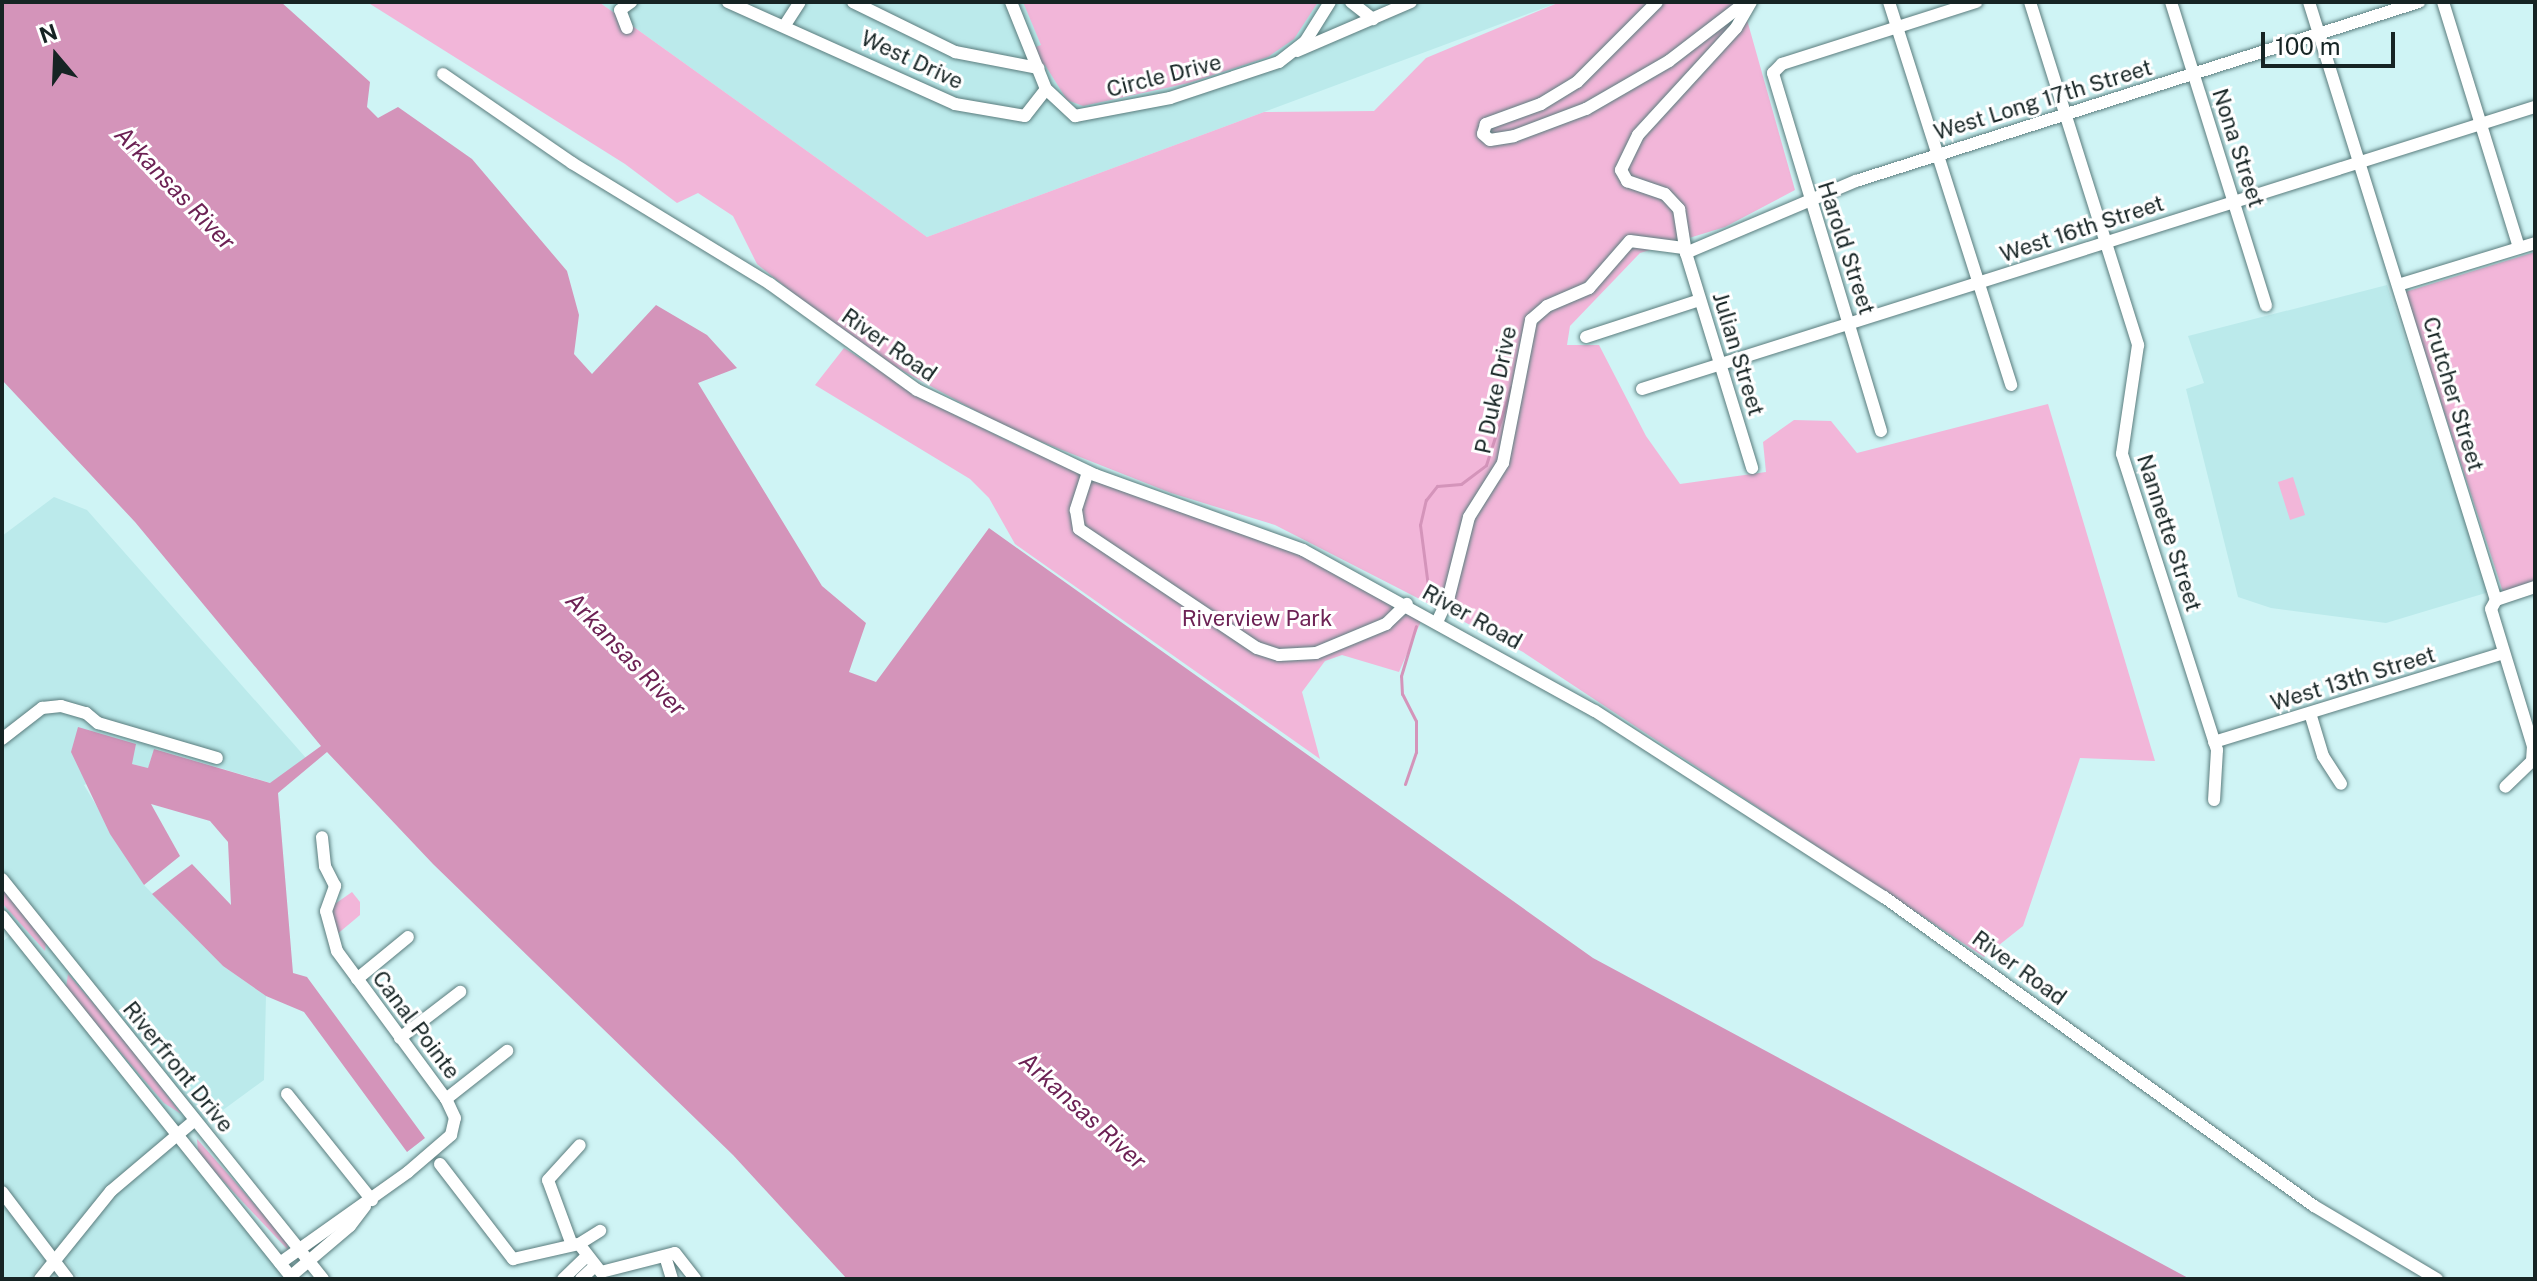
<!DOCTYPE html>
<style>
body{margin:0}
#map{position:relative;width:2537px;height:1281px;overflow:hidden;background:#cff4f5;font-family:"Public Sans",sans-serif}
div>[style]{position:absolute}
.built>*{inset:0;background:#bbeaeb}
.green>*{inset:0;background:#f2b6d9}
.water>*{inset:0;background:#d494ba}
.stream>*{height:3px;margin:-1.5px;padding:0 1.5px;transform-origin:1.5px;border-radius:1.5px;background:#d494ba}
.roads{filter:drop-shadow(0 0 2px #5a7c7d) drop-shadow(0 0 2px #5a7c7d)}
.minor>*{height:12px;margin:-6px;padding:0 6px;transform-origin:6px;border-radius:6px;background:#fff}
span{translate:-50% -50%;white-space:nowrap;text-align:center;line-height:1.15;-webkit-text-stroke:6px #fff;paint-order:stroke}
.street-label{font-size:22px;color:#162424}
.park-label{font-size:22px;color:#6d2255}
.water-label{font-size:24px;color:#6c2154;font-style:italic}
.frame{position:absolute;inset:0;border:4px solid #162424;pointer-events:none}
.north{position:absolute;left:16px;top:16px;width:80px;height:80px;-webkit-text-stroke:6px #fff;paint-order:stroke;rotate:341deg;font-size:22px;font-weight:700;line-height:32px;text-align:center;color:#162424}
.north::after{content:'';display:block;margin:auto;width:28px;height:36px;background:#162424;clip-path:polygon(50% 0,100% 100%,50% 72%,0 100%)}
.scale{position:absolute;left:2261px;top:32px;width:134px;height:36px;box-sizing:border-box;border:4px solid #162424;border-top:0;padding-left:10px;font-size:24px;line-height:28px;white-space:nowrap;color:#162424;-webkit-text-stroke:6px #fff;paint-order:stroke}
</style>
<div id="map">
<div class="built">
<i style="clip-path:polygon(599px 2px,1560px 2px,927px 237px)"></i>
<i style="clip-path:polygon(2387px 285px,2489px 592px,2386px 623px,2271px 608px,2238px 597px,2186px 389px,2204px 383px,2188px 336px)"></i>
<i style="clip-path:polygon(54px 497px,87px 510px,306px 758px,271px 783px,155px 749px,148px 768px,132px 764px,84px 785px,144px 885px,223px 966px,266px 996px,264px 1080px,178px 1143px,288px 1279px,79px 1279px,54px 1245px,30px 1279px,2px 1279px,2px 942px,11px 935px,2px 924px,2px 536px)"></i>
</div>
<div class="green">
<i style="clip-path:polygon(367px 2px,599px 2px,927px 237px,1264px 112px,1374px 111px,1426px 58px,1560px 2px,1742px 2px,1795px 190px,1725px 227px,1640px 253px,1570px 326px,1567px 345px,1599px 345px,1646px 436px,1680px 484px,1766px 472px,1763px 442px,1794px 420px,1831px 421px,1857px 453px,2048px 404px,2155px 761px,2080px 758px,2023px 926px,1984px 957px,1523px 652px,1275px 525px,1171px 493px,1009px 429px,861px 348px,757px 264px,733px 216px,698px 193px,677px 203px,625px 164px)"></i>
<i style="clip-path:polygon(1023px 2px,1318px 2px,1294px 39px,1268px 57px,1189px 83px,1083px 106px,1067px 100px,1045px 65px,1041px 66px,1033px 48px,1041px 45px)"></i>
<i style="clip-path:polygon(2535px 252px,2535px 582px,2503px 592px,2405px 292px)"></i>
<i style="clip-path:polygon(844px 348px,937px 406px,1021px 447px,1142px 498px,1286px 546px,1422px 619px,1399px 672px,1342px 655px,1325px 661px,1302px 692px,1320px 759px,1015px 544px,989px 498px,970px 479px,815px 385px)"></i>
<i style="clip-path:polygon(2293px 477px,2305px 515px,2290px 520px,2278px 482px)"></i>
<i style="clip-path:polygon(2px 885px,46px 942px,45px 951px,2px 903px)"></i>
<i style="clip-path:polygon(352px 892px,360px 902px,360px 915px,335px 936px,332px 906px)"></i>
<i style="clip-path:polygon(68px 974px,134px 1050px,181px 1114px,164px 1103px,96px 1024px,66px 987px)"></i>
<i style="clip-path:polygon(197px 1139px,287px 1241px,288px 1250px,211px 1168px,198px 1152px)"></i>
</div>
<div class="water">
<i style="clip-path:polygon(2px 2px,281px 2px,370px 82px,367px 107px,378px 118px,398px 107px,472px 159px,567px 271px,579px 315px,574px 354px,592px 374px,656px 305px,707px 335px,737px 368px,698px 383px,822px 586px,866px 623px,849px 672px,876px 682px,989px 528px,1593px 958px,2190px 1279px,847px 1279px,733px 1155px,433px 864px,327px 752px,278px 793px,293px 973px,307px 977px,425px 1138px,407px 1152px,304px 1012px,266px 996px,223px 966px,152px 894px,192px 864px,231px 905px,228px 842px,210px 821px,151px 804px,180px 856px,144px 885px,110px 834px,71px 752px,78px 727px,136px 744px,132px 764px,148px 768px,154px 749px,270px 783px,321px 746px,135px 522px,2px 380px)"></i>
</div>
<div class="stream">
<i style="left:1425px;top:599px;width:6px;rotate:-51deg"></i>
<i style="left:1429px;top:594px;width:70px;rotate:-97.4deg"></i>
<i style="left:1420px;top:525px;width:26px;rotate:-77deg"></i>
<i style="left:1426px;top:500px;width:18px;rotate:-52deg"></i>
<i style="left:1437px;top:486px;width:24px;rotate:-5deg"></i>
<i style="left:1461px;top:484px;width:31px;rotate:-37deg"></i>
<i style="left:1486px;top:465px;width:82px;rotate:-72.2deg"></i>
<i style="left:1405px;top:784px;width:34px;rotate:-71deg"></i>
<i style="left:1416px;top:752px;width:31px;rotate:-90deg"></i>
<i style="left:1416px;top:721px;width:30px;rotate:-117deg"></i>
<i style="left:1402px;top:694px;width:18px;rotate:-93deg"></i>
<i style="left:1401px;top:676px;width:52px;rotate:-73.3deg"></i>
</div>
<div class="roads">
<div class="minor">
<i style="left:728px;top:2px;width:249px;rotate:24.2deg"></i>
<i style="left:955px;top:104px;width:71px;rotate:9.7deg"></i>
<i style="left:1025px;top:116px;width:34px;rotate:-52deg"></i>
<i style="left:853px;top:2px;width:114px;rotate:26.1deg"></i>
<i style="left:955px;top:52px;width:85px;rotate:10.9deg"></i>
<i style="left:1011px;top:2px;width:94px;rotate:68.1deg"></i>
<i style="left:1046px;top:89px;width:40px;rotate:43deg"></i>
<i style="left:1075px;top:116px;width:97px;rotate:-10.7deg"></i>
<i style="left:1170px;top:98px;width:115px;rotate:-18.3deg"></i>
<i style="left:1279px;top:62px;width:33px;rotate:-38deg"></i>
<i style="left:1305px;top:42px;width:47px;rotate:-58deg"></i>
<i style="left:1351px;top:2px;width:28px;rotate:38deg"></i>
<i style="left:1657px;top:2px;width:113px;rotate:135deg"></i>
<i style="left:1577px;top:82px;width:42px;rotate:148.6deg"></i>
<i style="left:1541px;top:104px;width:59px;rotate:160deg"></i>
<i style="left:1486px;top:124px;width:10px;rotate:107deg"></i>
<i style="left:1483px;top:134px;width:9px;rotate:41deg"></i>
<i style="left:1490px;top:140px;width:24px;rotate:-9deg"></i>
<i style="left:1514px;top:136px;width:77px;rotate:-20.6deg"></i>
<i style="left:1586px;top:109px;width:96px;rotate:-30deg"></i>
<i style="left:1669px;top:61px;width:97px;rotate:-37.5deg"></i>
<i style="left:1751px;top:2px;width:30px;rotate:120deg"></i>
<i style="left:1736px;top:28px;width:145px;rotate:132.5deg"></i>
<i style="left:1638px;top:135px;width:39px;rotate:116deg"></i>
<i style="left:1621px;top:170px;width:13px;rotate:61deg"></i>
<i style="left:1627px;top:181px;width:40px;rotate:18.9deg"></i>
<i style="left:1665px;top:194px;width:21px;rotate:47deg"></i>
<i style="left:1679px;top:209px;width:45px;rotate:81deg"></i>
<i style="left:1686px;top:253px;width:225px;rotate:72.9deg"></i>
<i style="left:1889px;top:2px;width:402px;rotate:72.3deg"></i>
<i style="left:2030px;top:2px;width:360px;rotate:72.5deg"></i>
<i style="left:2138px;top:345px;width:110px;rotate:98.4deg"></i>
<i style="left:2122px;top:454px;width:311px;rotate:72.2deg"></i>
<i style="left:2217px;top:750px;width:50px;rotate:93.4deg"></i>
<i style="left:2171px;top:2px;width:318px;rotate:72.6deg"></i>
<i style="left:2309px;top:2px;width:627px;rotate:72.64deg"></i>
<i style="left:2496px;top:600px;width:10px;rotate:119deg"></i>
<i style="left:2491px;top:609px;width:143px;rotate:73deg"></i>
<i style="left:2533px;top:746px;width:15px;rotate:94deg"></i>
<i style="left:2532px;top:761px;width:37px;rotate:136deg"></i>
<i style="left:2443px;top:2px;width:257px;rotate:72.8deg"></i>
<i style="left:785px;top:25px;width:27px;rotate:-57deg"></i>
<i style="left:627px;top:28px;width:19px;rotate:-111deg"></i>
<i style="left:620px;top:10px;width:14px;rotate:-36deg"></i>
<i style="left:1297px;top:51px;width:124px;rotate:-23.3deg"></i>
<i style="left:443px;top:74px;width:157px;rotate:34.6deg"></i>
<i style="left:572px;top:163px;width:232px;rotate:31.4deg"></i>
<i style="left:770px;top:284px;width:181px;rotate:35.8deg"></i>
<i style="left:917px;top:390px;width:197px;rotate:25.5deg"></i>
<i style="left:1095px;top:475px;width:221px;rotate:19.8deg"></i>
<i style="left:1303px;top:550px;width:333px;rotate:28.9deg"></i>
<i style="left:1595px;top:711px;width:344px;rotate:32.8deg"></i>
<i style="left:1884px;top:897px;width:530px;rotate:35.7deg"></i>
<i style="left:2314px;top:1206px;width:143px;rotate:30.7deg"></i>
<i style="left:1686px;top:253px;width:185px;rotate:-23deg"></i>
<i style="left:1856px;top:181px;width:591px;rotate:-17.64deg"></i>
<i style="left:2398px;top:285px;width:143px;rotate:-17deg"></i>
<i style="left:1586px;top:337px;width:120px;rotate:-18deg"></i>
<i style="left:1642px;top:389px;width:936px;rotate:-17.53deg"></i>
<i style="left:1881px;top:431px;width:374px;rotate:-106.8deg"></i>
<i style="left:1773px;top:73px;width:13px;rotate:-45deg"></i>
<i style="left:1782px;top:64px;width:204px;rotate:-17.7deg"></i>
<i style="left:1088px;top:472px;width:40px;rotate:108deg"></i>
<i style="left:1076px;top:510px;width:19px;rotate:81deg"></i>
<i style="left:1079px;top:529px;width:214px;rotate:33.8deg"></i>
<i style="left:1257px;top:648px;width:23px;rotate:18deg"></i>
<i style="left:1279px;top:655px;width:37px;rotate:-3deg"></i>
<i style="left:1316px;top:653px;width:76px;rotate:-22.5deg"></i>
<i style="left:1386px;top:624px;width:29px;rotate:-44deg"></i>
<i style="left:2496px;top:600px;width:41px;rotate:-18.4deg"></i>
<i style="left:1438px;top:620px;width:26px;rotate:-65deg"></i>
<i style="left:1449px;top:596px;width:81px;rotate:-75.8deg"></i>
<i style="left:1469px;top:517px;width:64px;rotate:-57.8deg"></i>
<i style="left:1503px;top:463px;width:146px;rotate:-78.9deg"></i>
<i style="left:1531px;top:320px;width:21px;rotate:-41deg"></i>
<i style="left:1547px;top:306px;width:46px;rotate:-23.2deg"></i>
<i style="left:1589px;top:288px;width:62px;rotate:-48.9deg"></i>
<i style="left:1630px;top:241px;width:54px;rotate:7.4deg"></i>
<i style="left:2310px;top:713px;width:45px;rotate:73.2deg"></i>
<i style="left:2323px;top:756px;width:33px;rotate:57deg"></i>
<i style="left:2px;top:739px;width:51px;rotate:-37.8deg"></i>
<i style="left:42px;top:708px;width:19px;rotate:-6deg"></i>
<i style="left:61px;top:706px;width:26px;rotate:16deg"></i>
<i style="left:86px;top:713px;width:16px;rotate:40deg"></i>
<i style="left:98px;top:723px;width:124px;rotate:16.4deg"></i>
<i style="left:2214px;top:742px;width:303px;rotate:-17.1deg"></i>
<i style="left:2px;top:879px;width:513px;rotate:51.25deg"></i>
<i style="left:2px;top:916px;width:465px;rotate:51.3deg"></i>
<i style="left:357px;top:979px;width:66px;rotate:-39.5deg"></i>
<i style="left:400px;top:1038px;width:76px;rotate:-37.5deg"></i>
<i style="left:287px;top:1094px;width:136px;rotate:51.3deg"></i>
<i style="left:446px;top:1099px;width:78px;rotate:-38.2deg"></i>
<i style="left:440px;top:1164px;width:120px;rotate:52.5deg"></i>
<i style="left:513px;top:1259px;width:68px;rotate:-12.8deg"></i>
<i style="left:579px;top:1244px;width:25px;rotate:-32deg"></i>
<i style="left:2px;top:1192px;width:109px;rotate:52.8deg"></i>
<i style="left:579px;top:1244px;width:36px;rotate:52deg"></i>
<i style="left:601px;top:1272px;width:76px;rotate:-14.4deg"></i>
<i style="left:675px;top:1253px;width:33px;rotate:52deg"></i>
<i style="left:572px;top:1245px;width:69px;rotate:-110.3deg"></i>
<i style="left:548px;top:1180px;width:47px;rotate:-47.6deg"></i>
<i style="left:665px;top:1256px;width:24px;rotate:73deg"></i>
<i style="left:280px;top:1263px;width:157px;rotate:-35.4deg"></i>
<i style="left:408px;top:1172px;width:57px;rotate:-40.7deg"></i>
<i style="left:451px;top:1135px;width:17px;rotate:-77deg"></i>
<i style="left:455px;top:1118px;width:21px;rotate:-115deg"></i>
<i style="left:446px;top:1099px;width:184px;rotate:-126.4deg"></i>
<i style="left:337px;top:951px;width:41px;rotate:-105.4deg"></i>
<i style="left:326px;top:911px;width:27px;rotate:-70deg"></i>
<i style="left:335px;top:886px;width:22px;rotate:-117deg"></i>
<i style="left:325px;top:866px;width:29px;rotate:-96deg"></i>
<i style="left:291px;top:1276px;width:77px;rotate:-40.3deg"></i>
<i style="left:350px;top:1226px;width:25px;rotate:-53deg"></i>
<i style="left:40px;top:1279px;width:113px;rotate:-51.1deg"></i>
<i style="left:111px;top:1191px;width:110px;rotate:-40.2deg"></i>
<i style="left:563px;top:1279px;width:32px;rotate:-44deg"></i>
<i style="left:581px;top:1279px;width:18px;rotate:-43deg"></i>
</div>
</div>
<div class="street-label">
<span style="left:912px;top:60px;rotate:25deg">West Drive</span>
<span style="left:1164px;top:76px;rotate:-14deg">Circle Drive</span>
<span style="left:2043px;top:100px;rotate:-17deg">West Long 17th Street</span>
<span style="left:2238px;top:148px;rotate:72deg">Nona Street</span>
<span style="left:2082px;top:229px;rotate:-18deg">West 16th Street</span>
<span style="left:1846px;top:248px;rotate:72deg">Harold Street</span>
<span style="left:889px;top:345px;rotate:35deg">River Road</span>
<span style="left:1738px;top:354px;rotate:73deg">Julian Street</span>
<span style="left:1496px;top:390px;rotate:-78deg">P Duke Drive</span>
<span style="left:2453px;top:394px;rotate:73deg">Crutcher Street</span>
<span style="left:2169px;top:533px;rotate:72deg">Nannette Street</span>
<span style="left:1472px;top:617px;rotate:29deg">River Road</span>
<span style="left:2353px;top:679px;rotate:-17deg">West 13th Street</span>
<span style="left:2019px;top:968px;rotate:36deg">River Road</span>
<span style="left:416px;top:1025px;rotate:53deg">Canal Pointe</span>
<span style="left:178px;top:1067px;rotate:51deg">Riverfront Drive</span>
</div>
<div class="park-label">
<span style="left:1257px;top:619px">Riverview Park</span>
</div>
<div class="water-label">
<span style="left:175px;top:188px;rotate:46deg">Arkansas River</span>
<span style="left:626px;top:654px;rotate:46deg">Arkansas River</span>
<span style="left:1083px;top:1111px;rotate:42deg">Arkansas River</span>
</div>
<div class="frame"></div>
<div class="north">N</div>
<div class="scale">100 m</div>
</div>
